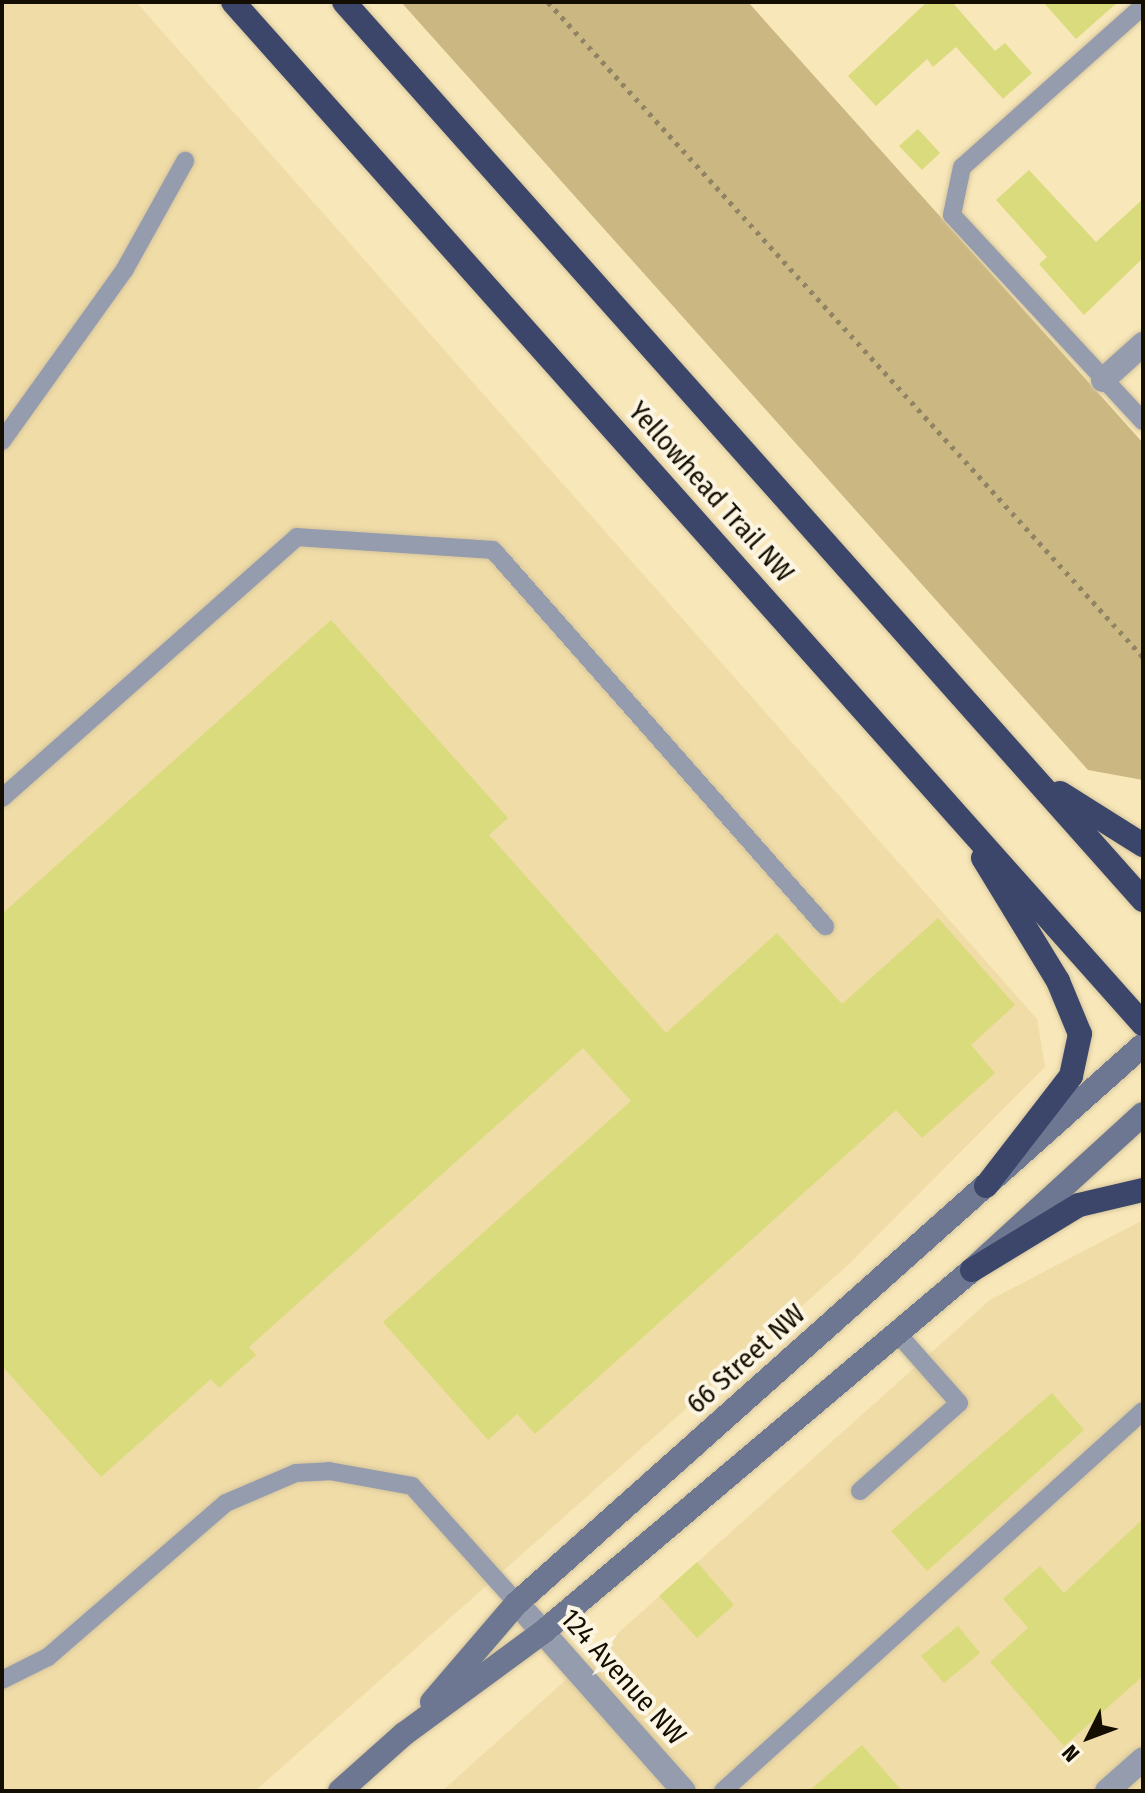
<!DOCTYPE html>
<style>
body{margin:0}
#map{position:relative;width:1145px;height:1793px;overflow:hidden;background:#f8e7b9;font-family:"Fira Sans Condensed",sans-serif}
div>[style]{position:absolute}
.built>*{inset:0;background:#f0dca7}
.green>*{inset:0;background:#cbb781}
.building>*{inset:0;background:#d9db7d}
.path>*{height:5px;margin-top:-2.5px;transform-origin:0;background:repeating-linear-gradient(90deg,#908465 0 4px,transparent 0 10px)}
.roads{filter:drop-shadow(0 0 2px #d4c49c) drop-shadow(0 0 2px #d4c49c)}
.lane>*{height:18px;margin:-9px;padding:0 9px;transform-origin:9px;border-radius:9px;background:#959cae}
.street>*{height:24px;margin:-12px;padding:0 12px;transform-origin:12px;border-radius:12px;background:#959cae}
.secondary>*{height:24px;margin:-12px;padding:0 12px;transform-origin:12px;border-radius:12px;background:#6e7791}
.highway>*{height:24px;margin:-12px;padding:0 12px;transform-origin:12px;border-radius:12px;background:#3b466a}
span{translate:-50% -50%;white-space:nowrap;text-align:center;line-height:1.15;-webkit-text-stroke:8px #fcf5e3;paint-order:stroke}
.street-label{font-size:28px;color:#140e01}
.frame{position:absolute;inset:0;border:4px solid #140e01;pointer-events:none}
.north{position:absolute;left:1049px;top:1697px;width:80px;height:80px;-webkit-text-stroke:6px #fcf5e3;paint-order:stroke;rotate:228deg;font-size:22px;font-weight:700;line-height:32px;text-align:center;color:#140e01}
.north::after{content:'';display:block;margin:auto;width:28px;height:36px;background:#140e01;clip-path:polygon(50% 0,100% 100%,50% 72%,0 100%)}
</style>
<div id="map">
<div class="built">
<i style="clip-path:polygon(2px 2px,136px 2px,1037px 1019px,1045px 1067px,848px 1265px,255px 1791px,2px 1791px)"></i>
<i style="clip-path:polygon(1143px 1220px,1143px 1791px,442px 1791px,990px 1300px)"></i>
</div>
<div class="green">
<i style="clip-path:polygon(401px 2px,748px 2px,1143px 443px,1143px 780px,1088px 770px)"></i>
</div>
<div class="building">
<i style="clip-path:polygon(927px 2px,952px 2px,995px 51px,1005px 43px,1032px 73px,1003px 99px,956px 47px,933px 67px,927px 59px,876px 106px,848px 76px)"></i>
<i style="clip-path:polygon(1043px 2px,1118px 2px,1076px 39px)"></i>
<i style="clip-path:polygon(918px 129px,940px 153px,922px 170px,899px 146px)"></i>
<i style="clip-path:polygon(1029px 170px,1096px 242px,1143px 199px,1143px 258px,1084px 315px,1039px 264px,1047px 257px,996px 200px)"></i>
<i style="clip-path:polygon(331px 620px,508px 818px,489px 835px,666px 1033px,777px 933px,842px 1004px,938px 918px,1015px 1005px,971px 1045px,995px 1073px,922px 1138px,896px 1110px,535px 1434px,517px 1414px,488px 1440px,383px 1322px,631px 1101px,583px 1048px,249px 1347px,256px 1355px,219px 1388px,211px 1379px,101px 1477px,2px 1366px,2px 914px)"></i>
<i style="clip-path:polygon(1052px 1393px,1084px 1430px,927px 1571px,891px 1531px)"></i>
<i style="clip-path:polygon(1143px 1519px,1143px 1676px,1064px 1746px,990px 1662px,1028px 1628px,1003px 1599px,1040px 1566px,1064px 1593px)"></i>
<i style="clip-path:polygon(697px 1562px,734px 1605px,697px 1638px,659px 1596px)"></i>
<i style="clip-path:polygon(958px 1626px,980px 1653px,944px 1683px,921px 1656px)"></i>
<i style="clip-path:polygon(862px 1745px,902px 1791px,809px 1791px)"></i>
</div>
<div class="path">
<i style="left:548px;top:2px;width:885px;rotate:47.75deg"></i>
</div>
<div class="roads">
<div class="lane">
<i style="left:1143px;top:6px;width:242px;rotate:138.3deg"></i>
<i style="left:962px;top:167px;width:49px;rotate:101.8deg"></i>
<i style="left:952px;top:215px;width:281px;rotate:47.2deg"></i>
<i style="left:2px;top:441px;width:211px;rotate:-54.4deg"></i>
<i style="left:125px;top:269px;width:124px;rotate:-60.9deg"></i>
<i style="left:2px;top:798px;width:394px;rotate:-41.5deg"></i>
<i style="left:297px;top:537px;width:196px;rotate:3.8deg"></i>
<i style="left:493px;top:550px;width:502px;rotate:48.56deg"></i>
<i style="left:860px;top:1491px;width:132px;rotate:-41.6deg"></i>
<i style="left:959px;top:1403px;width:94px;rotate:-131.5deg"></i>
<i style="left:2px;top:1680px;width:51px;rotate:-26.6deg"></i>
<i style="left:48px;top:1657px;width:235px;rotate:-40.9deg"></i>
<i style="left:226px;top:1503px;width:76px;rotate:-23.2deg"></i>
<i style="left:296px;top:1473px;width:33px;rotate:-3deg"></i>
<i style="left:329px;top:1471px;width:84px;rotate:10.2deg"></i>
<i style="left:412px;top:1486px;width:157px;rotate:48.1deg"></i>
<i style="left:723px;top:1791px;width:566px;rotate:-42.14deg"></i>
</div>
<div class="street">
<i style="left:1103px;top:380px;width:54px;rotate:-42deg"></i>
<i style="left:517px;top:1603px;width:251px;rotate:48.4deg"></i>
<i style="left:1107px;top:1791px;width:48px;rotate:-41.6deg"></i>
</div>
<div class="secondary">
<i style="left:432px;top:1702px;width:130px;rotate:-49.4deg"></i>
<i style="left:517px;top:1603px;width:839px;rotate:-41.71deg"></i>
<i style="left:340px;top:1791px;width:86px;rotate:-41.7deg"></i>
<i style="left:404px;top:1734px;width:172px;rotate:-36.3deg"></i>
<i style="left:543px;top:1632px;width:561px;rotate:-40.16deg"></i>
<i style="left:972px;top:1270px;width:231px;rotate:-42.4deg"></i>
</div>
<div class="highway">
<i style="left:233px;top:2px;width:1368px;rotate:48.32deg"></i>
<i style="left:344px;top:2px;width:1202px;rotate:48.34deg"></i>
<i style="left:1060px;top:793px;width:98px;rotate:32.1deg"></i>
<i style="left:983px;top:858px;width:144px;rotate:58.6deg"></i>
<i style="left:1058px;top:981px;width:57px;rotate:67.5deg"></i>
<i style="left:1080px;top:1034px;width:43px;rotate:102.1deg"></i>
<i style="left:1071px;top:1076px;width:139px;rotate:127.7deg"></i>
<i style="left:972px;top:1270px;width:125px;rotate:-31.3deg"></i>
<i style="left:1079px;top:1205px;width:66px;rotate:-13.2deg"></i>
</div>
</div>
<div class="street-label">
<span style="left:711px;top:492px;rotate:48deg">Yellowhead Trail NW</span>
<span style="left:746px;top:1359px;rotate:-42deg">66 Street NW</span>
<span style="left:623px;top:1677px;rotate:48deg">124 Avenue NW</span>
</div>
<div class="frame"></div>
<div class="north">N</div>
</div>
